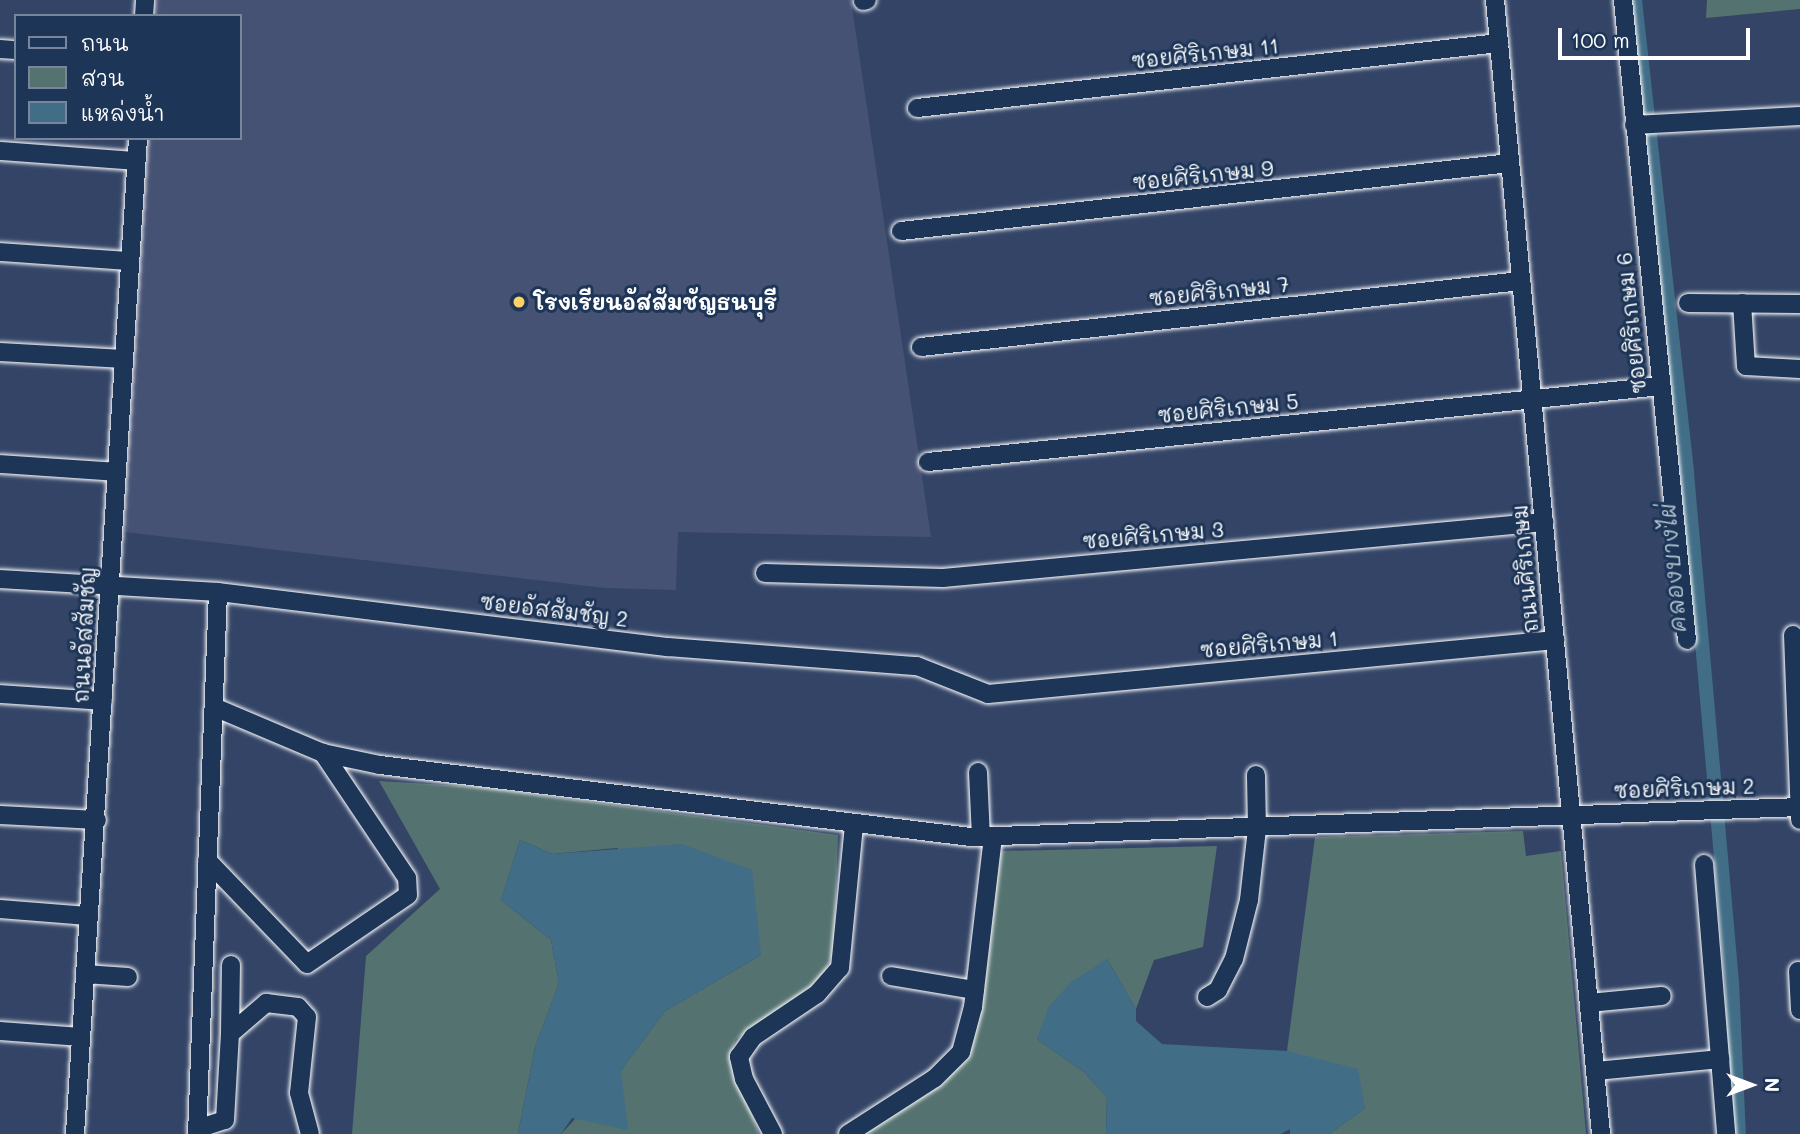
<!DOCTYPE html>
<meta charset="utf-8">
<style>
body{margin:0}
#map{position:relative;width:1800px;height:1134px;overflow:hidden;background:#346;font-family:Mali,"Playpen Sans Thai",sans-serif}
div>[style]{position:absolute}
.built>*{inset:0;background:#465274}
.green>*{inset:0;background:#547270}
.water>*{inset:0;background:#416d86}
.canal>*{height:14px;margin:-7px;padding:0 7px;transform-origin:7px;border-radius:7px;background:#416d86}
.roads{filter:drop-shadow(0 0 2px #fff) drop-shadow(0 0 2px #fff)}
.minor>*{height:18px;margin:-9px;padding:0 9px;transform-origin:9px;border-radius:9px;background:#1d3557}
.dots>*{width:19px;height:19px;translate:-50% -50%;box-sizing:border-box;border:4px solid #1d3557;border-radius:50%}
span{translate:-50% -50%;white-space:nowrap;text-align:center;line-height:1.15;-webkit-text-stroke:6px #1d3557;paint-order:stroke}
.street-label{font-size:21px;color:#fff}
.poi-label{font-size:21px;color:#fff;font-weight:700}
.left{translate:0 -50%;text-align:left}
.water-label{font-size:23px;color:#b3c5cf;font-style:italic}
.legend{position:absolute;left:14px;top:14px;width:228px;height:126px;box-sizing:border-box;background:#1d3557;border:2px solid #77869a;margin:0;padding:9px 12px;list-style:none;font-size:21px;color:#fff}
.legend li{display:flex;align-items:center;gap:14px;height:35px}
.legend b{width:35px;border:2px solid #77869a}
.north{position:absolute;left:1716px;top:1050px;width:70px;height:70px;-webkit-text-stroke:5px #1d3557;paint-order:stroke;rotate:90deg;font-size:19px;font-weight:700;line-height:28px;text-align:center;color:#fff}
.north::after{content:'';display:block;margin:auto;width:24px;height:32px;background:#fff;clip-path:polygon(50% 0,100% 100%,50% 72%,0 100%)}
.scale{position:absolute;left:1558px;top:28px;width:192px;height:32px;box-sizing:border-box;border:4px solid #fff;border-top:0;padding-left:9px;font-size:21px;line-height:24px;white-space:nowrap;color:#fff;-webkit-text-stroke:5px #1d3557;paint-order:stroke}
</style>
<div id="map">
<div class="built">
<i style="clip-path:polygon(157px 0,851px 0,931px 537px,678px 532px,676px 590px,605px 588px,124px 532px,149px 138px,240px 138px,240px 16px,156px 16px)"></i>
</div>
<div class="green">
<i style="clip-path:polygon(1707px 0,1800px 0,1800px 9px,1706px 18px)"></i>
<i style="clip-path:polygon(379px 781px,479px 787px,838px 835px,834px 951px,823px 978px,736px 1039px,730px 1055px,759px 1134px,561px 1134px,621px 1070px,665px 1011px,761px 955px,617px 848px,552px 854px,520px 840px,501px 900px,551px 940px,559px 983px,535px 1047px,518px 1134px,352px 1134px,366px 956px,440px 889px)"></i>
<i style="clip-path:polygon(1523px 831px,1526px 856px,1561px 851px,1586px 1134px,1329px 1134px,1365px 1108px,1287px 1051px,1315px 837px)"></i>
<i style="clip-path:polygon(1217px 846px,1203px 947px,1154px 960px,1136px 1009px,1107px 959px,1037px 1039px,1084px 1072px,1107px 1097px,1106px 1134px,865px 1134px,945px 1082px,968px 1050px,1001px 851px)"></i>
</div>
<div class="water">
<i style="clip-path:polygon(520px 840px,552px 854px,682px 844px,752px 870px,761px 955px,665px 1011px,621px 1070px,628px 1130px,572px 1118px,561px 1134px,518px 1134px,535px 1047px,559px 983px,551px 940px,501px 900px)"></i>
<i style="clip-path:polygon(1107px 959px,1136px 1009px,1136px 1021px,1162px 1044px,1287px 1051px,1358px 1069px,1365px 1108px,1329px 1134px,1290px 1134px,1290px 1129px,1281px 1134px,1106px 1134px,1107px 1097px,1084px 1072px,1037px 1039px,1049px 1006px,1071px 982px)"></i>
</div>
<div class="canal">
<i style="left:1635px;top:0;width:476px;rotate:83.7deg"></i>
<i style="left:1687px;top:473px;width:511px;rotate:84.95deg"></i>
<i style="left:1732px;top:982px;width:152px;rotate:87.4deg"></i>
</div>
<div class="roads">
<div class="minor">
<i style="left:1495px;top:0;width:1139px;rotate:84.66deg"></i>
<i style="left:1623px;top:0;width:643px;rotate:84.29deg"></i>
<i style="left:863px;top:1px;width:4px;rotate:-14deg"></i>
<i style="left:144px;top:16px;width:16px;rotate:-86deg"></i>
<i style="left:0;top:49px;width:16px;rotate:4deg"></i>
<i style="left:917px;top:108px;width:586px;rotate:-6.37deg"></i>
<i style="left:1634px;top:125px;width:166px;rotate:-3.1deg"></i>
<i style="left:0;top:151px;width:136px;rotate:4.2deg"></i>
<i style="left:901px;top:231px;width:613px;rotate:-6.37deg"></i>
<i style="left:0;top:252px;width:130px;rotate:4deg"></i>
<i style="left:1688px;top:303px;width:112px;rotate:0.5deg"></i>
<i style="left:1742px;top:303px;width:63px;rotate:86.4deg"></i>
<i style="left:1746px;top:366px;width:54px;rotate:3.2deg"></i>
<i style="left:921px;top:347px;width:604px;rotate:-6.28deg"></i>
<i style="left:0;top:352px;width:124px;rotate:3.2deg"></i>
<i style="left:928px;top:462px;width:737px;rotate:-5.92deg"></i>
<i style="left:0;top:464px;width:117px;rotate:3.9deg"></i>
<i style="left:765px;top:573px;width:178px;rotate:1.6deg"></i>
<i style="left:943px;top:578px;width:604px;rotate:-5.32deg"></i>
<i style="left:0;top:579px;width:218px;rotate:3.4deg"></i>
<i style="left:218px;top:592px;width:453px;rotate:7deg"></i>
<i style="left:668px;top:647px;width:250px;rotate:4.4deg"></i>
<i style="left:917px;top:666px;width:76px;rotate:21.5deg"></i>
<i style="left:988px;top:694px;width:570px;rotate:-5.44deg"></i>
<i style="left:1793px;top:635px;width:185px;rotate:87.8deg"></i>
<i style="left:0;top:694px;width:103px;rotate:3.9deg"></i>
<i style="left:214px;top:707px;width:118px;rotate:22.9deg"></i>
<i style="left:323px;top:753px;width:58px;rotate:11.9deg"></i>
<i style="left:380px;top:765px;width:595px;rotate:6.95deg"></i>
<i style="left:971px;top:837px;width:830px;rotate:-2.07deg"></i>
<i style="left:978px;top:772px;width:65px;rotate:87.4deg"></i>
<i style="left:0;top:815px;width:97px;rotate:3deg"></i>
<i style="left:207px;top:860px;width:144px;rotate:46.1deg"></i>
<i style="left:307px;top:964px;width:122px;rotate:-34.3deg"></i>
<i style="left:408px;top:895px;width:17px;rotate:-93deg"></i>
<i style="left:407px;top:878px;width:151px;rotate:-123.9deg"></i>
<i style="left:1704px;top:864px;width:271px;rotate:85.3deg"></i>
<i style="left:0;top:909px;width:88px;rotate:4.5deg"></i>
<i style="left:1798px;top:971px;width:39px;rotate:87deg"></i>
<i style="left:85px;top:974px;width:43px;rotate:4deg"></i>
<i style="left:891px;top:976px;width:85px;rotate:9.5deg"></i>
<i style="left:1207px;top:997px;width:13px;rotate:-32deg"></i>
<i style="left:1218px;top:990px;width:35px;rotate:-63deg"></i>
<i style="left:1234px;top:959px;width:61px;rotate:-75.7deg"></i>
<i style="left:1249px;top:900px;width:71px;rotate:-83.6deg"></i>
<i style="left:1257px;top:829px;width:54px;rotate:-91.1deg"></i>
<i style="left:1589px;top:1003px;width:73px;rotate:-5.5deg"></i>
<i style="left:0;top:1031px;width:81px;rotate:4.2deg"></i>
<i style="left:230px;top:1034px;width:69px;rotate:-89.2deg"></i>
<i style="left:1596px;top:1071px;width:125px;rotate:-5.5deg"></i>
<i style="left:197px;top:1129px;width:29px;rotate:-18deg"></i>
<i style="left:225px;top:1120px;width:86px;rotate:-86.7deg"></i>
<i style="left:230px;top:1034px;width:48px;rotate:-40.7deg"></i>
<i style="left:266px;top:1003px;width:32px;rotate:7deg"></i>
<i style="left:298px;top:1007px;width:13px;rotate:48deg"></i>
<i style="left:307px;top:1017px;width:76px;rotate:96deg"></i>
<i style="left:299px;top:1093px;width:42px;rotate:75deg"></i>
<i style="left:75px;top:1134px;width:998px;rotate:-86.38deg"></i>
<i style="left:197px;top:1134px;width:542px;rotate:-87.78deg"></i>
<i style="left:773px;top:1134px;width:62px;rotate:-117.8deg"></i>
<i style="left:744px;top:1079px;width:23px;rotate:-103deg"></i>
<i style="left:739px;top:1057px;width:24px;rotate:-55deg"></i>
<i style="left:753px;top:1037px;width:77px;rotate:-33.9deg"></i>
<i style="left:817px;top:994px;width:35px;rotate:-49deg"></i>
<i style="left:840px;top:968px;width:143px;rotate:-84.4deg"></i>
<i style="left:848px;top:1134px;width:103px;rotate:-32.8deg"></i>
<i style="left:935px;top:1078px;width:37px;rotate:-45deg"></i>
<i style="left:961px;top:1052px;width:47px;rotate:-75.1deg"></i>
<i style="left:973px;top:1007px;width:170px;rotate:-83.3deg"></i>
</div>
</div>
<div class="dots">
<i style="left:519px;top:302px;background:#ffd166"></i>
</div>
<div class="street-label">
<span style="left:1205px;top:53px;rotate:-6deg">ซอยศิริเกษม 11</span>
<span style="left:1203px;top:175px;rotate:-6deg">ซอยศิริเกษม 9</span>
<span style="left:1219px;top:291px;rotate:-6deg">ซอยศิริเกษม 7</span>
<span style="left:1631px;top:323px;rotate:-96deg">ซอยศิริเกษม 6</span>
<span style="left:1228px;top:408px;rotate:-6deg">ซอยศิริเกษม 5</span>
<span style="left:1153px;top:535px;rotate:-5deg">ซอยศิริเกษม 3</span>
<span style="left:1525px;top:569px;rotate:-95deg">ถนนศิริเกษม</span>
<span style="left:554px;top:610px;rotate:7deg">ซอยอัสสัมชัญ 2</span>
<span style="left:84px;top:635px;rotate:-87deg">ถนนอัสสัมชัญ</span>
<span style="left:1269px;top:644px;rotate:-5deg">ซอยศิริเกษม 1</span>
<span style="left:1684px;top:788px;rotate:-2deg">ซอยศิริเกษม 2</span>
</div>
<div class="poi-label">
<span class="left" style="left:533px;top:302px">โรงเรียนอัสสัมชัญธนบุรี</span>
</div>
<div class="water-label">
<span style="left:1672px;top:568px;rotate:-95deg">คลองบางไผ่</span>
</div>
<ul class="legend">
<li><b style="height:9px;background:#1d3557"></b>ถนน</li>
<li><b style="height:19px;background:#547270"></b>สวน</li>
<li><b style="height:19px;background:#416d86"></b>แหล่งน้ำ</li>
</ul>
<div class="north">N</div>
<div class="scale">100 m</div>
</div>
